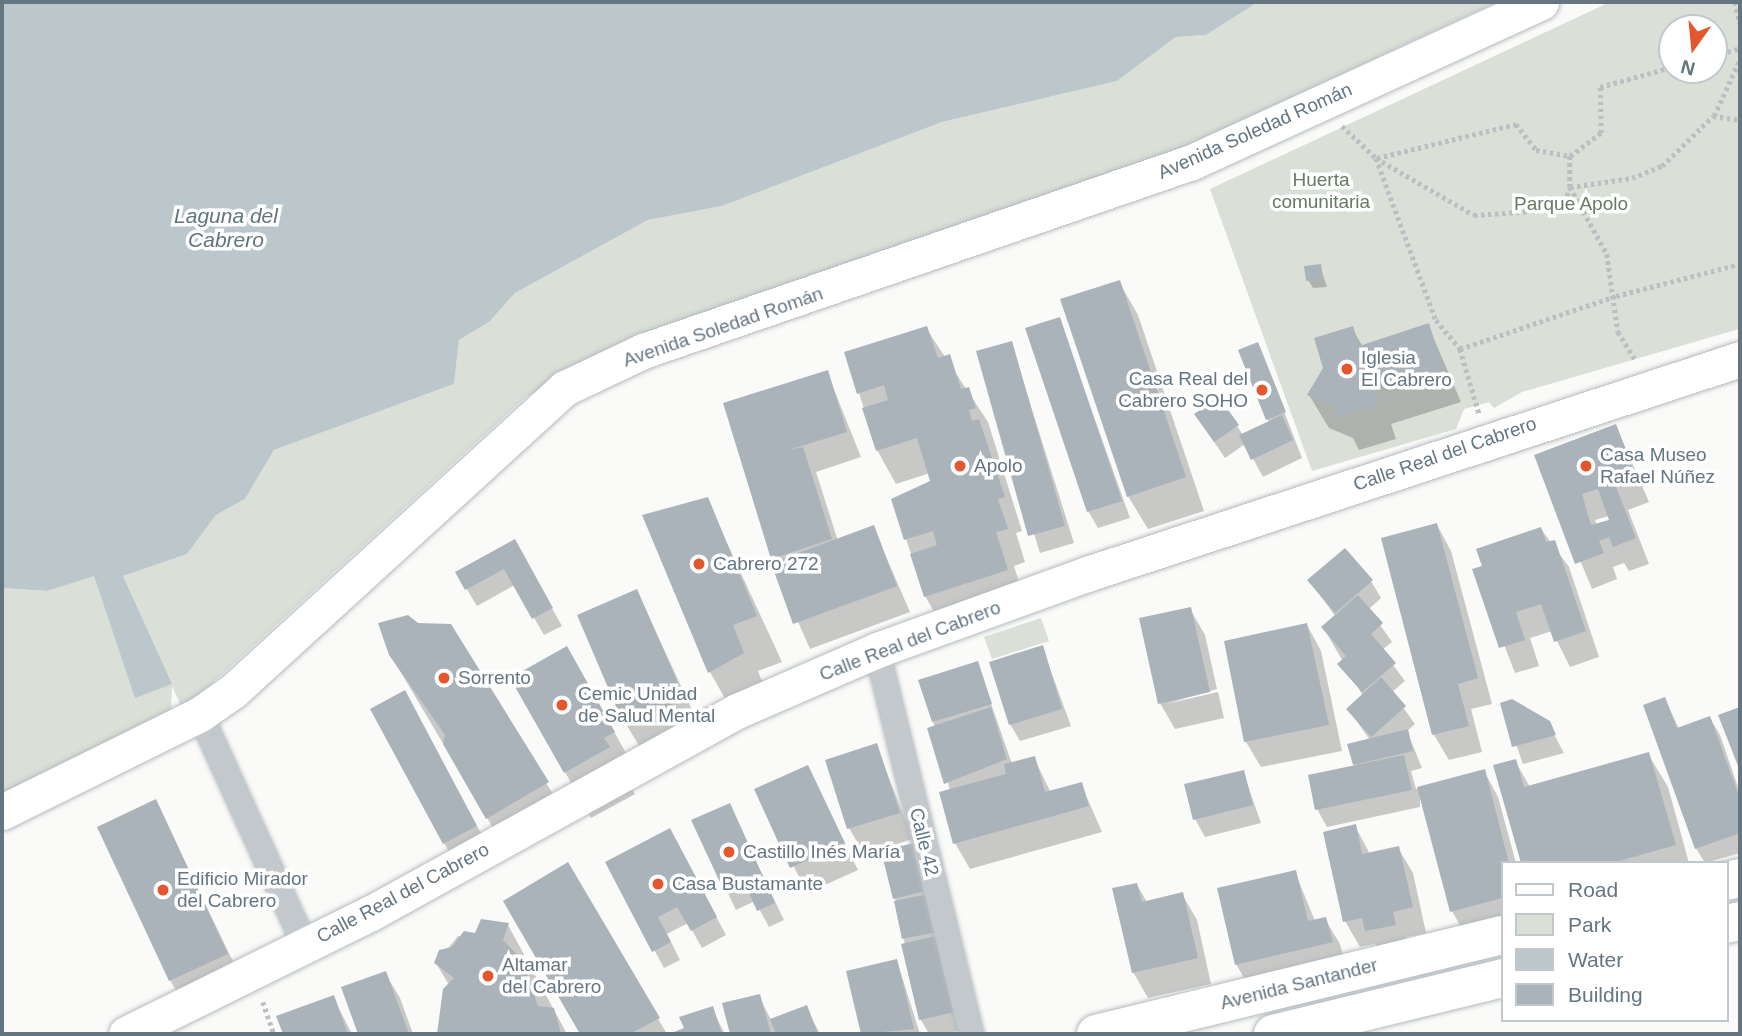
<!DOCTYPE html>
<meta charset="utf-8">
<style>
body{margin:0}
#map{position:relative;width:1742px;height:1036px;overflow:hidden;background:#fafaf8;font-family:Arial,sans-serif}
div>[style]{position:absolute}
.green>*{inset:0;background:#dadfd7}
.water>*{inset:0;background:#bbc7cb}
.shadow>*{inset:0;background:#0003}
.building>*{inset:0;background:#aab3b9}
.path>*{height:4.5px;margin-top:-2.25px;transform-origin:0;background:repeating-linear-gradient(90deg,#bbbfc2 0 3.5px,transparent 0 7px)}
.roads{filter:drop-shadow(0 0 2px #b3babf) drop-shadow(0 0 2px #b3babf)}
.street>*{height:24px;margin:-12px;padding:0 12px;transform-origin:12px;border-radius:12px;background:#c3c8cc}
.secondary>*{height:35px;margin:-17.5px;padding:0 17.5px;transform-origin:17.5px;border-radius:17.5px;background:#fff}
.highway>*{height:38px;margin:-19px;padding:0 19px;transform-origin:19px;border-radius:19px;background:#fff}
.dots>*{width:19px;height:19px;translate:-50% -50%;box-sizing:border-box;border:4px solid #fff;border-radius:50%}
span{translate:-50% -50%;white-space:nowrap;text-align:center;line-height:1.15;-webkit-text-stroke:7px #fff;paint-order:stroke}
.street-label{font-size:19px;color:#657683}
.park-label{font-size:19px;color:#687a64}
.poi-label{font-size:19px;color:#657683}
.left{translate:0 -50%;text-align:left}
.right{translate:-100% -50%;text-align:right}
.water-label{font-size:21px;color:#60757c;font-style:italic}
.frame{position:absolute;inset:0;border:4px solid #657683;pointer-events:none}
.legend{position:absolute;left:1501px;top:861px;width:228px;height:161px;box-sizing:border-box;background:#fff;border:2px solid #c1c8cd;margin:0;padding:9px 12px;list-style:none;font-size:21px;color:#657683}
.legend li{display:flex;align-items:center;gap:14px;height:35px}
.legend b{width:35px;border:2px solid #c1c8cd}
.north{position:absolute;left:1658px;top:14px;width:70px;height:70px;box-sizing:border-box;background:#fff;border:2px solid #c1c8cd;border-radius:50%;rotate:195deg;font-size:19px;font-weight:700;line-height:28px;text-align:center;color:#657683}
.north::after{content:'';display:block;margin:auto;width:24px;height:32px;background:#e4572e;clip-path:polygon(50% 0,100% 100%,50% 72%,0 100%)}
</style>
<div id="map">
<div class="green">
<i style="clip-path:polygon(1258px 2px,1497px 2px,1167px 155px,665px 330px,527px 396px,183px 710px,172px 686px,171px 712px,2px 794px,2px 588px,47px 591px,94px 575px,135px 697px,171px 684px,123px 576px,187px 554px,216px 515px,245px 499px,274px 450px,454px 384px,459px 340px,489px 322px,515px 293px,648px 220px,722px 206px,942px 122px,1117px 81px,1176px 37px,1206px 35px)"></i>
<i style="clip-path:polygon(evenodd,1610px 2px,1740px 2px,1739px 329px,1522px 392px,1494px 408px,1489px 402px,1464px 409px,1456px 429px,1312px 471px,1210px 189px,1610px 2px,1672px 28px,1714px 28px,1714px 70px,1672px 70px,1672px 28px)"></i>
<i style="clip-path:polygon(1041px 618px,1049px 641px,992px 659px,984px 637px)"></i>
</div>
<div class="water">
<i style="clip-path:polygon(2px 2px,1258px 2px,1206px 35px,1176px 37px,1117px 81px,942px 122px,722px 206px,648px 220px,515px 293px,489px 322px,459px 340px,454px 384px,274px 450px,245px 499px,216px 515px,187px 554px,123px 576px,172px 684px,135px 698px,94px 576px,47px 591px,2px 588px)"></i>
</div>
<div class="shadow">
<i style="clip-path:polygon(1320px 266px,1327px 287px,1313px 288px,1308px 280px)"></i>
<i style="clip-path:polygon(1119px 282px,1138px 315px,1204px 511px,1148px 529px,1128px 496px)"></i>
<i style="clip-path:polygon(1059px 319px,1130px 518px,1098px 528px,1088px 511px)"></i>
<i style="clip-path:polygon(1428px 325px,1461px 402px,1391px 424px,1396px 439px,1359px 450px,1353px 438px,1329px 428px,1309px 395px,1352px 328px,1363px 347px)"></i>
<i style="clip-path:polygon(926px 328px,988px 422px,1022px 531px,1016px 533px,1025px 562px,1014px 566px,1026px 604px,944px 629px,925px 596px,893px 500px,933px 481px,930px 473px,896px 484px,877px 450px,859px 393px)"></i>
<i style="clip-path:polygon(1011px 343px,1074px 543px,1040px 553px,978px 352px)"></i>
<i style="clip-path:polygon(1258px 344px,1302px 458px,1263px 477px,1245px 444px,1225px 458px,1196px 415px,1237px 426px,1243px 435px,1269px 423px,1240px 351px)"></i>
<i style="clip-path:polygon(827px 372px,861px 457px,816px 472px,838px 541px,873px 527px,910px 612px,810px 649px,773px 565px,725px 404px)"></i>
<i style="clip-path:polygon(evenodd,1616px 426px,1649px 502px,1628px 510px,1649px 564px,1629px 571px,1624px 563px,1613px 567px,1617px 579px,1592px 589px,1537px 456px,1616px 426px,1609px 516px,1611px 522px,1597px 526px,1595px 520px,1609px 516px)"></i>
<i style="clip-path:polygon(707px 500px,782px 662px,758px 671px,769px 699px,736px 718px,710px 672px,645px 515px)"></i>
<i style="clip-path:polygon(1437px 525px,1451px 551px,1492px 704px,1471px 709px,1482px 752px,1449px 760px,1434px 735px,1383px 539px)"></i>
<i style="clip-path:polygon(1541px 529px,1569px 567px,1599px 657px,1570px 667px,1552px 631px,1530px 638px,1539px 666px,1515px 673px,1475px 570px)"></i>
<i style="clip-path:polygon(514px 541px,562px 626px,544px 635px,515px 585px,477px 606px,457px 573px)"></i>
<i style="clip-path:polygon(1309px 580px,1371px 581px,1381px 598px,1369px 609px,1392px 642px,1382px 650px,1405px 681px,1392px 692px,1415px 724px,1407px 731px,1422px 768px,1411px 771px,1416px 789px,1484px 771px,1498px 797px,1516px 863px,1502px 863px,1502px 927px,1466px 936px,1452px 911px,1420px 792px,1420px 807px,1327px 827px,1317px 809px,1355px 767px,1350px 745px,1370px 740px,1348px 709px,1363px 696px,1323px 627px,1336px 617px)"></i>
<i style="clip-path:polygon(637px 591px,699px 725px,641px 749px,626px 724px)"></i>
<i style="clip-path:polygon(1190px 609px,1205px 635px,1217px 689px,1166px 704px,1218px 692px,1224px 718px,1175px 729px,1160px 703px)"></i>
<i style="clip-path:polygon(417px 625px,450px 626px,562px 809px,502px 843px,390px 654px)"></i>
<i style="clip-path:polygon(1307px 625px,1321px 651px,1342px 751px,1261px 767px,1246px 742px)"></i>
<i style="clip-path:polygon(1042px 647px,1071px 726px,1020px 741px,1010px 724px)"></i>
<i style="clip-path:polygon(977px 663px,1012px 764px,1034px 758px,1051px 793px,1081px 784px,1102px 832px,970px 869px,955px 843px,950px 791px,933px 721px)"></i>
<i style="clip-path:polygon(512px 678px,593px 694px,640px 778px,629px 784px,635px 794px,591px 818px)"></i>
<i style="clip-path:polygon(1665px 699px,1679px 729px,1710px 718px,1720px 735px,1740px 793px,1740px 853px,1705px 863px,1696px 848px)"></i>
<i style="clip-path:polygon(1502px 704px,1548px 723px,1564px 753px,1523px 764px)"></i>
<i style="clip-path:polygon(419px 718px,491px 852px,459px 869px,444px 843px)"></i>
<i style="clip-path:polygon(876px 745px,913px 839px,864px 854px,849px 828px)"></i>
<i style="clip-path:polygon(1648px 754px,1668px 787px,1689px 863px,1523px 863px,1515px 761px,1530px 787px)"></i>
<i style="clip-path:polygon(807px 767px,858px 870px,807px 893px,756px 790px)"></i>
<i style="clip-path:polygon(1243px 772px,1261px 823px,1205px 837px,1195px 819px)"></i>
<i style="clip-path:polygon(156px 802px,242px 980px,185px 1006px,170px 980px)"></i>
<i style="clip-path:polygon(729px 805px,784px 920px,769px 927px,755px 901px,736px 910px,693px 821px)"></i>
<i style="clip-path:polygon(1355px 826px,1370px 854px,1398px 848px,1413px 873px,1426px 933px,1406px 937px,1409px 950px,1382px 956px,1375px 944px,1360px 947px,1345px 921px)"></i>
<i style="clip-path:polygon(921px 843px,968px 1029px,943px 1034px,929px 1034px,921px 1020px,895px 898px)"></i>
<i style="clip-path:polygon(679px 847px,726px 935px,702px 948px,688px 923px,667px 934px,680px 960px,664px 968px,607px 862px)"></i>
<i style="clip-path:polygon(568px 865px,667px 1034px,582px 1034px,505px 901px)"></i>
<i style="clip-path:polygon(1295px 872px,1315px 921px,1325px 919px,1340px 944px,1346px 968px,1251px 990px,1236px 964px)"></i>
<i style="clip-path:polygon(1137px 885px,1147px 902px,1182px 894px,1197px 920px,1211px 984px,1148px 998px,1133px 972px)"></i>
<i style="clip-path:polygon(482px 921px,508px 925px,567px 1034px,438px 1034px,449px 985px,436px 963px,458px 936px,476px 935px)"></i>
<i style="clip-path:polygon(897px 961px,920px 1034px,863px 1034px,848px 972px)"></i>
<i style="clip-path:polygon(385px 973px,400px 998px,413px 1034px,360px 1034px,343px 988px)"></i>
<i style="clip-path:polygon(759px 996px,771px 1020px,806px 1007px,820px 1034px,778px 1034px,775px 1027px,775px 1034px,732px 1034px,724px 1005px)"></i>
<i style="clip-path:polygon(333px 997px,352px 1034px,285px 1034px,278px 1017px)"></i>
<i style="clip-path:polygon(712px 1009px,725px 1034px,673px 1034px,687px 1029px)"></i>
</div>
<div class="building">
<i style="clip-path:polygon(1321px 264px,1323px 279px,1306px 281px,1304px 266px)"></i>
<i style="clip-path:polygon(1120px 280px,1186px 477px,1127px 497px,1060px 299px)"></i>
<i style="clip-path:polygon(1060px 317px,1122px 501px,1087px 512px,1025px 328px)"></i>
<i style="clip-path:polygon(1429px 323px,1443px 369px,1373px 390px,1378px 405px,1338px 417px,1335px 407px,1307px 395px,1323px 368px,1314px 338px,1353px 326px,1359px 346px)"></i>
<i style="clip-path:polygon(927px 326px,938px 358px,950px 354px,961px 389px,969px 387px,976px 408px,969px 410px,972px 421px,979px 419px,1005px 497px,998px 499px,1008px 529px,996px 532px,1008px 570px,924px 597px,910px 554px,937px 545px,933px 531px,904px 540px,891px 499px,930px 481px,917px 438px,876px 451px,862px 408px,888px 400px,884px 385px,857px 394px,844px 352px)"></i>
<i style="clip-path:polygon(1012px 341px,1065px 526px,1028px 536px,976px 351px)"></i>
<i style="clip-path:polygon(1258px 342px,1286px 412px,1266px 420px,1238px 350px)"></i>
<i style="clip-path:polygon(828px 370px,847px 432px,788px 450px,803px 447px,832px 539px,771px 559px,723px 403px)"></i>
<i style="clip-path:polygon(1219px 397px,1239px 425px,1214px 442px,1194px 414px)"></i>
<i style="clip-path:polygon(1282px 415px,1293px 440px,1251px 460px,1239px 435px)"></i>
<i style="clip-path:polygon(evenodd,1616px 424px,1636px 476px,1615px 484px,1636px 538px,1613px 547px,1609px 537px,1599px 541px,1604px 553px,1575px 564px,1534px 455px,1616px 424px,1598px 489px,1609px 520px,1591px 525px,1582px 494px,1598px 489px)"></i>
<i style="clip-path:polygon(708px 497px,757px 616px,733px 625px,744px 653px,708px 673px,642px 515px)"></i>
<i style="clip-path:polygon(1437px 523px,1478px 678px,1458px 684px,1469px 726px,1432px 735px,1381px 538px)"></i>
<i style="clip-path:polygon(874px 525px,897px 586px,793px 624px,771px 563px)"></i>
<i style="clip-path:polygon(1541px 527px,1546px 542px,1555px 540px,1586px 631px,1554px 642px,1541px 604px,1516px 612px,1525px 640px,1499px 648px,1472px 569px,1482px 566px,1476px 549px)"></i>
<i style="clip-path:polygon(515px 539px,553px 608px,532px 619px,504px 569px,465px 590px,455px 572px)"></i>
<i style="clip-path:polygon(1345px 548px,1373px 580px,1335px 613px,1307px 580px)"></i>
<i style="clip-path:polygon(637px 589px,685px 699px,624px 725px,577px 615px)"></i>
<i style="clip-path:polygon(1358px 595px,1383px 623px,1371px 634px,1396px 663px,1362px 692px,1337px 664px,1346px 656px,1321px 627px)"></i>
<i style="clip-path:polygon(1191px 607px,1210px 692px,1158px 704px,1139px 618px)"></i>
<i style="clip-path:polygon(408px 615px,418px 623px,451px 624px,549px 782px,486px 819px,443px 744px,445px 735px,389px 655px,378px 623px)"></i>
<i style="clip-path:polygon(1307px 623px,1329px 725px,1244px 742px,1224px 641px)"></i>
<i style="clip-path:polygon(1043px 645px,1062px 709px,1009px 725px,989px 662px)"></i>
<i style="clip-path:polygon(567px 646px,615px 732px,604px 738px,610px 747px,564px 773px,510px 678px)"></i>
<i style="clip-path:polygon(978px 661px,992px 704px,932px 722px,918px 680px)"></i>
<i style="clip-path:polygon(1381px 677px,1406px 706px,1371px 737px,1346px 709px)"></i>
<i style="clip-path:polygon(405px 690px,477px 826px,443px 844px,370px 709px)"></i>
<i style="clip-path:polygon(1665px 697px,1677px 728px,1710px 716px,1740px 799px,1740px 833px,1695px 849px,1643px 705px)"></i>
<i style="clip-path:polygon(1512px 699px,1550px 721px,1556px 735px,1512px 747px,1500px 703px)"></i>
<i style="clip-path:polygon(991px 707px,1007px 759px,944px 784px,927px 728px)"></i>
<i style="clip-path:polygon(1740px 707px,1740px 771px,1718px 715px)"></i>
<i style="clip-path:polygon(1408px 729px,1413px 751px,1353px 765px,1347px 744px)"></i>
<i style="clip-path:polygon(877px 743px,900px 813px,847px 829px,825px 760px)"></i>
<i style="clip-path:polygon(1649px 752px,1676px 845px,1612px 863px,1521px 863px,1493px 765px,1516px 759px,1524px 787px)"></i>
<i style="clip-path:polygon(1404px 755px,1412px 790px,1315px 810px,1308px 775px)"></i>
<i style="clip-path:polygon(1035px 756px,1045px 792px,1082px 782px,1089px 806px,953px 844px,939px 792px,1006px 774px,1004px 764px)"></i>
<i style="clip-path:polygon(808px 765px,845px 843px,790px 868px,754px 789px)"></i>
<i style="clip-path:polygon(1485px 769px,1509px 863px,1502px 863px,1502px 898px,1450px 912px,1417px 787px)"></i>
<i style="clip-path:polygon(1244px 770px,1253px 805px,1193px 820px,1184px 784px)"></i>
<i style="clip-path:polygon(156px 799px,228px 954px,169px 981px,97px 827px)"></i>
<i style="clip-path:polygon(730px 803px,775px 903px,757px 911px,745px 884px,725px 893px,691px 820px)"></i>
<i style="clip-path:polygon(1356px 824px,1362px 854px,1399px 846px,1413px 907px,1393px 912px,1396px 925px,1365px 931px,1362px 918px,1343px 922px,1323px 832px)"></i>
<i style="clip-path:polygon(670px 828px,717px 917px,691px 931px,677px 907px,658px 917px,671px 942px,652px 952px,605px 862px)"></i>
<i style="clip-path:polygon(922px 841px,934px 889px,893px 899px,881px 851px)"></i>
<i style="clip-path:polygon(568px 862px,660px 1018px,629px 1034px,580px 1034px,503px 901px)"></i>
<i style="clip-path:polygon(1296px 870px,1308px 921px,1326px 917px,1333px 942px,1235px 965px,1217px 888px)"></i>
<i style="clip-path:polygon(1137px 883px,1142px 902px,1183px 892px,1198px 958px,1132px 973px,1112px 888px)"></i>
<i style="clip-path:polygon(933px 893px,941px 931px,902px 939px,894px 901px)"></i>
<i style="clip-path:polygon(481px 919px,509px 923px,503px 940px,522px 960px,520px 971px,527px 973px,538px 1006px,554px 1008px,561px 1034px,437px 1034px,443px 989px,454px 978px,434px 963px,439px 950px,452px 947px,464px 931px,475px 933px)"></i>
<i style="clip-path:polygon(941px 935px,959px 1011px,919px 1020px,901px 944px)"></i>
<i style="clip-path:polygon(897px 959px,914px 1029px,861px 1034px,846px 971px)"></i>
<i style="clip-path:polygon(386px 971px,409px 1034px,358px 1034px,341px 987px)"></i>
<i style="clip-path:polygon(760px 994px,771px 1034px,730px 1034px,722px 1003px)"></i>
<i style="clip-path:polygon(334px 995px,348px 1034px,283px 1034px,276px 1016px)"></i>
<i style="clip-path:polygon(807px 1005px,818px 1034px,776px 1034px,770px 1019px)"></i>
<i style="clip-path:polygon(713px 1006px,722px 1034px,669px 1034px,684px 1028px,679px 1017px)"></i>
</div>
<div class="path">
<i style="left:1735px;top:2px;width:22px;rotate:77deg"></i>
<i style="left:1714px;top:56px;width:27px;rotate:-17deg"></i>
<i style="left:1714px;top:116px;width:63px;rotate:-65.5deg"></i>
<i style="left:1342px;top:126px;width:47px;rotate:43.3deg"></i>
<i style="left:1376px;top:158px;width:173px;rotate:69.7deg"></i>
<i style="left:1436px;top:320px;width:38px;rotate:50deg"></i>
<i style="left:1460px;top:349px;width:67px;rotate:73.5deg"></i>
<i style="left:1570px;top:156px;width:31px;rotate:90deg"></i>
<i style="left:1570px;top:187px;width:77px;rotate:61.1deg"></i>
<i style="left:1607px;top:254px;width:79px;rotate:82deg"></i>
<i style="left:1618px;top:332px;width:32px;rotate:58deg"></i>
<i style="left:1376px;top:158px;width:113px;rotate:30.2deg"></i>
<i style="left:1474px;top:215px;width:88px;rotate:-3.9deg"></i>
<i style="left:1562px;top:209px;width:23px;rotate:-70deg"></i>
<i style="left:1570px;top:187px;width:63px;rotate:-8.3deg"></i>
<i style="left:1632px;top:178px;width:32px;rotate:-22deg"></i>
<i style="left:1662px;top:166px;width:71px;rotate:-44.4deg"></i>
<i style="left:1713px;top:116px;width:27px;rotate:8deg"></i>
<i style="left:1377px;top:158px;width:143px;rotate:-13.7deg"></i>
<i style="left:1516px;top:124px;width:33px;rotate:52deg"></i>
<i style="left:1536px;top:150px;width:35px;rotate:10deg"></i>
<i style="left:1570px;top:156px;width:39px;rotate:-37deg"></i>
<i style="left:1601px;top:133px;width:46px;rotate:-91.2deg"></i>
<i style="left:1600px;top:87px;width:75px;rotate:-15.5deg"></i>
<i style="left:1460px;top:349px;width:165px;rotate:-18.8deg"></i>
<i style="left:1616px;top:296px;width:128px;rotate:-14.5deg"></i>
<i style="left:263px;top:1002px;width:34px;rotate:71deg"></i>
</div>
<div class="roads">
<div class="street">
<i style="left:877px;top:650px;width:395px;rotate:76.2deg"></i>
<i style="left:200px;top:714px;width:254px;rotate:65.6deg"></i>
</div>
<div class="secondary">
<i style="left:2px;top:812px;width:221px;rotate:-26.3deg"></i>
<i style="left:200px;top:714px;width:40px;rotate:-34.9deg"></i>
<i style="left:233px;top:691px;width:449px;rotate:-42.4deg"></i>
<i style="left:565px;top:388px;width:86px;rotate:-25.4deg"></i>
<i style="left:643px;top:351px;width:581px;rotate:-19deg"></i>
<i style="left:1192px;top:162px;width:384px;rotate:-24.6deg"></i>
<i style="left:126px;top:1034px;width:273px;rotate:-26.3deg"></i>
<i style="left:371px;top:913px;width:418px;rotate:-28.9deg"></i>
<i style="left:737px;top:711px;width:153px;rotate:-23.5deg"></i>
<i style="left:877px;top:650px;width:223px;rotate:-19.9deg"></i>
<i style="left:1087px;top:574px;width:687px;rotate:-18.22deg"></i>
</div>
<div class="highway">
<i style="left:1726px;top:881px;width:14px;rotate:-12deg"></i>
<i style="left:1726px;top:924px;width:14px;rotate:-12deg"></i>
<i style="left:1096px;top:1034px;width:418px;rotate:-13.7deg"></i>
<i style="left:1273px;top:1034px;width:236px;rotate:-13.7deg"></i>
</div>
</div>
<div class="dots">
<i style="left:1347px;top:369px;background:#e4572e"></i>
<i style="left:1262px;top:390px;background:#e4572e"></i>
<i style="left:960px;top:466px;background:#e4572e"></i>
<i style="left:1586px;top:466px;background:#e4572e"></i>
<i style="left:699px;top:564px;background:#e4572e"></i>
<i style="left:444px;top:678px;background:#e4572e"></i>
<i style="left:562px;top:705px;background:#e4572e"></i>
<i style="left:729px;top:852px;background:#e4572e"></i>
<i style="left:658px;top:884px;background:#e4572e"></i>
<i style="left:163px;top:890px;background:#e4572e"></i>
<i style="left:488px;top:976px;background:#e4572e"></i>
</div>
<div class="street-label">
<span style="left:1255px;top:131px;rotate:-24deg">Avenida Soledad Román</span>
<span style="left:723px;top:327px;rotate:-19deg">Avenida Soledad Román</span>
<span style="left:1445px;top:454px;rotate:-19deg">Calle Real del Cabrero</span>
<span style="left:910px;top:641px;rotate:-21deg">Calle Real del Cabrero</span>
<span style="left:924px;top:842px;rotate:76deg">Calle 42</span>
<span style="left:403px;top:893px;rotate:-28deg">Calle Real del Cabrero</span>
<span style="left:1299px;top:984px;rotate:-14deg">Avenida Santander</span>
</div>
<div class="park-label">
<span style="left:1321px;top:191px">Huerta<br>comunitaria</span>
<span style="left:1571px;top:204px">Parque Apolo</span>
</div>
<div class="poi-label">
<span class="left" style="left:1361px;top:369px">Iglesia<br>El Cabrero</span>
<span class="right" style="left:1248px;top:390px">Casa Real del<br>Cabrero SOHO</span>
<span class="left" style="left:1600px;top:466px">Casa Museo<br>Rafael Núñez</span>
<span class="left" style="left:974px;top:466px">Apolo</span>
<span class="left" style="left:713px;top:564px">Cabrero 272</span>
<span class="left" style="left:458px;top:678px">Sorrento</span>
<span class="left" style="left:578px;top:705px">Cemic Unidad<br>de Salud Mental</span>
<span class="left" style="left:743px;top:852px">Castillo Inés María</span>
<span class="left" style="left:177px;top:890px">Edificio Mirador<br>del Cabrero</span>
<span class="left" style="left:672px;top:884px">Casa Bustamante</span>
<span class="left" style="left:502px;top:976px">Altamar<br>del Cabrero</span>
</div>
<div class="water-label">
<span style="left:226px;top:228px">Laguna del<br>Cabrero</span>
</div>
<div class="frame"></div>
<ul class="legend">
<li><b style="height:9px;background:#fff"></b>Road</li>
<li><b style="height:19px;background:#dadfd7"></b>Park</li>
<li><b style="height:19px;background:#bbc7cb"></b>Water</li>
<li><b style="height:19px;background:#aab3b9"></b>Building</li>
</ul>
<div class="north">N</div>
</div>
